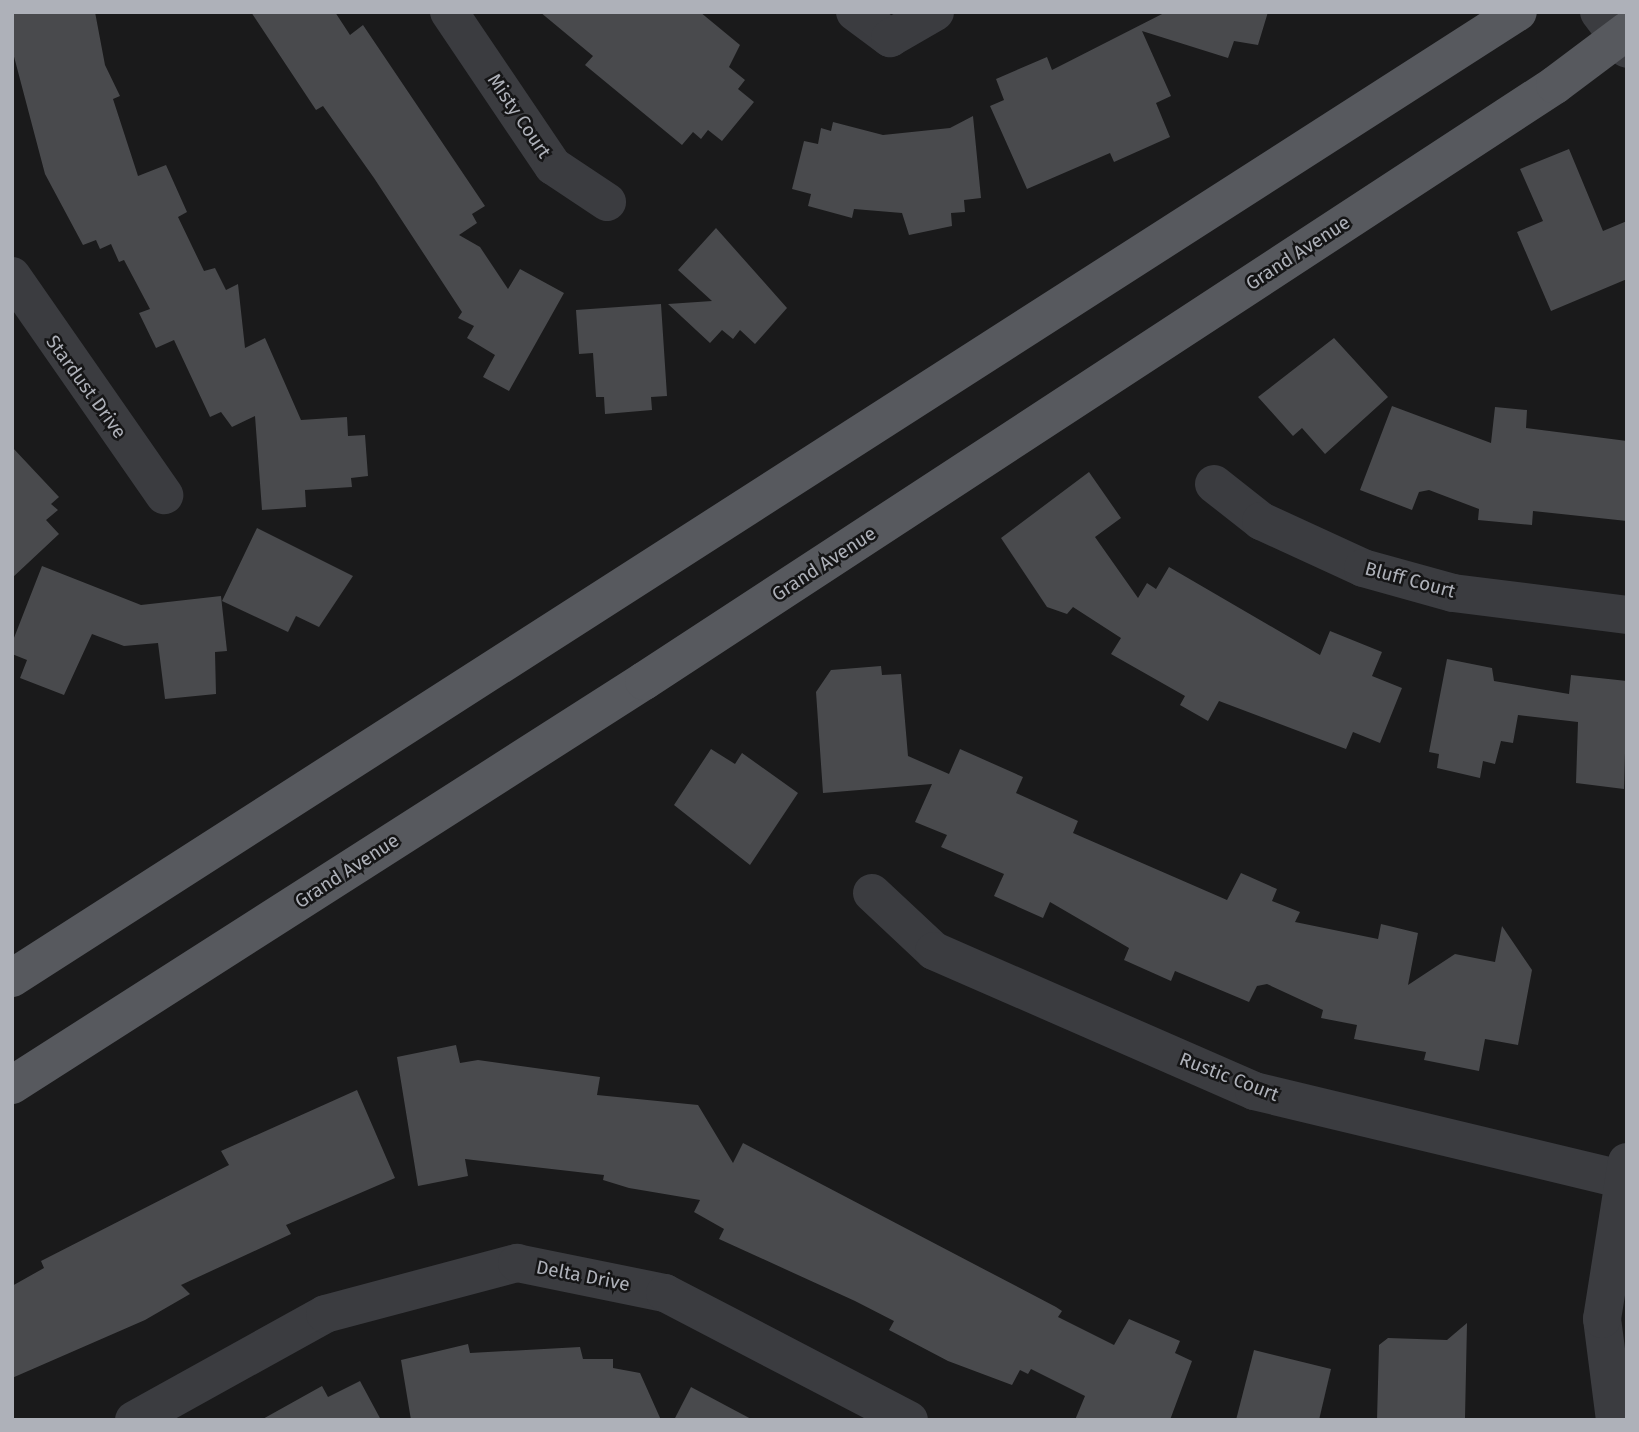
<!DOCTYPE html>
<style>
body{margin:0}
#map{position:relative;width:1639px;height:1432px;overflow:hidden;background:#1a1a1b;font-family:"Fira Sans",sans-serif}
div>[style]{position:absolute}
.building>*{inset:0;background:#494a4d}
.street>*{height:38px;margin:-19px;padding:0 19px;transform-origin:19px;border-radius:19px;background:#3b3c40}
.primary>*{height:38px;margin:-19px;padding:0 19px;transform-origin:19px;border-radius:19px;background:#57595e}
span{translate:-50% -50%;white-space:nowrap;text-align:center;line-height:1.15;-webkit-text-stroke:5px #151516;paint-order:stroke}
.street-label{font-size:19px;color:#aeb1b9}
.frame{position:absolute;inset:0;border:14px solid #aeb1b9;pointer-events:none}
</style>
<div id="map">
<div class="building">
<i style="clip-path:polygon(12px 12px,95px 12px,105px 65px,120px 96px,113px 99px,138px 176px,166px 165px,187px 212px,178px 217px,204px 271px,215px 268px,226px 290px,238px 284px,245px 348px,265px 338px,301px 420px,347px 417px,348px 436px,365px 435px,368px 476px,351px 478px,352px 487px,305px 490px,306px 507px,262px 510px,255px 416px,232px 427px,221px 412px,210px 417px,174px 340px,156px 348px,139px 313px,150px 309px,124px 260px,119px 262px,111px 244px,100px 249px,96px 240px,83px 245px,45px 174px,12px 49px)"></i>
<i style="clip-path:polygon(251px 12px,335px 12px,350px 35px,363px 25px,485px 206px,472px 214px,477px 223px,459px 235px,480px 247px,508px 289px,520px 269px,564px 293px,509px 391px,483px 377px,495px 355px,467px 338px,474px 326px,458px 318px,462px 312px,374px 178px,323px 106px,316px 110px)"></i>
<i style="clip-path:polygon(540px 12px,700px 12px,740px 45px,729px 67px,745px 80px,738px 89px,754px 102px,722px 141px,708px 130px,701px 139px,693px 132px,682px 145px,585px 65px,593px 56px)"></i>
<i style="clip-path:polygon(1166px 12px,1268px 12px,1258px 45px,1234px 41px,1228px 58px,1142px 31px,1171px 96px,1156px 103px,1170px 137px,1114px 162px,1110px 153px,1027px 189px,990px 106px,1004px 100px,996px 79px,1047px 57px,1052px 70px)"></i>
<i style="clip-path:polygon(973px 116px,981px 198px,964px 200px,965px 212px,951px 213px,952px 226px,909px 235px,902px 213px,854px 209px,852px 218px,808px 206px,811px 194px,792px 189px,804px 141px,818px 144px,821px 128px,831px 131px,833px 122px,883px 135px,950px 128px)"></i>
<i style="clip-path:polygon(1569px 149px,1603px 231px,1627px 221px,1627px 279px,1551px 311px,1517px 232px,1543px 221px,1520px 169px)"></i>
<i style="clip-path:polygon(716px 228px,787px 308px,755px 344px,740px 330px,733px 339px,722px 330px,710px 343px,668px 304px,712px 301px,678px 270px)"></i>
<i style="clip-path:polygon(661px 304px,667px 396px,651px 397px,652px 410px,605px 414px,604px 397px,596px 397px,593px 353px,579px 354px,576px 310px)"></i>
<i style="clip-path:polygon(1334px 338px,1388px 397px,1325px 454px,1302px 428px,1293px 436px,1258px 397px)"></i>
<i style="clip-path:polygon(1392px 406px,1491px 443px,1495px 407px,1527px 410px,1526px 428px,1627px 441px,1627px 521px,1533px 511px,1532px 525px,1478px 520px,1479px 509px,1429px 490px,1419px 492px,1412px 510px,1360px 490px)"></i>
<i style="clip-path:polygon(12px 447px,59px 497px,51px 504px,58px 510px,46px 520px,59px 534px,12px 578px)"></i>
<i style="clip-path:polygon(1089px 472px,1121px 518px,1095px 537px,1138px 598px,1147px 583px,1156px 589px,1169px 567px,1320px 655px,1330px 631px,1382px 652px,1372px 676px,1402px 688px,1380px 743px,1353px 732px,1346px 749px,1219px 701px,1208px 721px,1180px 705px,1185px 696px,1111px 654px,1121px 638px,1073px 607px,1067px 614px,1047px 607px,1001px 538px)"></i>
<i style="clip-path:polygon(257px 528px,353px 576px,319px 627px,296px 616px,288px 632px,222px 601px)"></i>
<i style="clip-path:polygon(42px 566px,141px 605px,221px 596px,227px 651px,215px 652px,216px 694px,165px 699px,158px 643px,124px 646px,92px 634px,64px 695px,20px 678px,27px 660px,12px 654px,12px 643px)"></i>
<i style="clip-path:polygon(1447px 659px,1492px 668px,1494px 681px,1569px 694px,1571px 675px,1627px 681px,1624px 789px,1576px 783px,1578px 722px,1518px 715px,1513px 743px,1501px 741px,1495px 764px,1483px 761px,1480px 778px,1437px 768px,1439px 754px,1429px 752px)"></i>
<i style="clip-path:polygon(881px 666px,882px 675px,901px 674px,908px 756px,949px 774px,960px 749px,1023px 777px,1016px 793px,1078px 821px,1073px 833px,1227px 900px,1241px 873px,1277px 889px,1272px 901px,1300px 912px,1295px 922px,1378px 939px,1381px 924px,1418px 933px,1408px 985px,1455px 954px,1495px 962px,1502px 926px,1532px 970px,1518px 1045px,1485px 1039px,1479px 1071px,1424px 1060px,1426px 1052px,1354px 1039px,1357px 1025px,1321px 1018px,1323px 1010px,1267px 984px,1257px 986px,1249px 1002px,1175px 971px,1171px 981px,1124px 960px,1129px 948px,1050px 902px,1043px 918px,994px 896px,1004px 874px,941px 847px,947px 835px,915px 822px,932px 784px,823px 793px,816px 692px,831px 670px)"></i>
<i style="clip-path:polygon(711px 749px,735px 764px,742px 753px,798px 793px,750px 865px,674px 805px)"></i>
<i style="clip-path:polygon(456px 1045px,460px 1063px,478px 1060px,600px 1077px,597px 1095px,698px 1105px,733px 1163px,743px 1143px,1056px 1307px,1062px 1311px,1058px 1317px,1114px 1345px,1129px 1319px,1180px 1341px,1175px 1353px,1192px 1361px,1170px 1420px,1075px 1420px,1085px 1396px,1031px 1369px,1028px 1374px,1020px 1370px,1012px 1385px,948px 1361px,889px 1330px,894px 1321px,855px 1301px,719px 1239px,724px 1229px,694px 1212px,700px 1200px,629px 1188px,603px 1180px,604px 1175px,465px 1159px,468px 1176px,418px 1186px,397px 1057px)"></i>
<i style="clip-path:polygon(357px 1090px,395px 1178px,286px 1225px,291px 1234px,181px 1285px,190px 1294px,145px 1320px,12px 1378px,12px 1286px,44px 1268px,41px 1261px,229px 1165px,221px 1151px)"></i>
<i style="clip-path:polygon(1467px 1323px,1465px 1418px,1377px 1420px,1379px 1345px,1388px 1338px,1447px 1340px)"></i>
<i style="clip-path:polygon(468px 1344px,470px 1353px,580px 1347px,583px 1359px,613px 1359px,613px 1368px,640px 1373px,661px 1420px,411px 1420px,401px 1360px)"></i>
<i style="clip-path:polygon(1254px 1350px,1331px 1369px,1319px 1420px,1236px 1420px)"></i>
<i style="clip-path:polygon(360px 1381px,381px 1420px,261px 1420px,322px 1386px,328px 1397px)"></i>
<i style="clip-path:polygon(691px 1387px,753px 1420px,674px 1420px)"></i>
</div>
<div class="street">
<i style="left:449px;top:12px;width:186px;rotate:56deg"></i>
<i style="left:553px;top:166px;width:65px;rotate:33.7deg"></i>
<i style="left:855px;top:12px;width:44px;rotate:36.6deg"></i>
<i style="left:890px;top:38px;width:52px;rotate:-30deg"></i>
<i style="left:1599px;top:12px;width:46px;rotate:52.9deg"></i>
<i style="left:12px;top:276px;width:267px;rotate:55.2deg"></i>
<i style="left:1214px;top:484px;width:60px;rotate:38.2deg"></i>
<i style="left:1261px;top:521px;width:112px;rotate:24.7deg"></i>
<i style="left:1363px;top:568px;width:93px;rotate:15.5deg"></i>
<i style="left:1453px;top:593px;width:175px;rotate:7.2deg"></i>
<i style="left:872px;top:893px;width:85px;rotate:43.1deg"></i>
<i style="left:934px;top:951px;width:349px;rotate:23.6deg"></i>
<i style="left:1254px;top:1091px;width:377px;rotate:13.5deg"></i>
<i style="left:134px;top:1420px;width:218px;rotate:-29deg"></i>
<i style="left:325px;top:1314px;width:199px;rotate:-14.9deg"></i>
<i style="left:517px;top:1263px;width:151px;rotate:11.5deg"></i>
<i style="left:665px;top:1293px;width:275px;rotate:27.5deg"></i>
<i style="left:1615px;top:1420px;width:102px;rotate:-97.3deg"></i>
<i style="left:1602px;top:1319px;width:159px;rotate:-81deg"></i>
</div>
<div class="primary">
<i style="left:12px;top:978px;width:1789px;rotate:-32.68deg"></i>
<i style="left:12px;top:1085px;width:750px;rotate:-32.59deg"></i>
<i style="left:644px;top:681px;width:1089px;rotate:-33.19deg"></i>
<i style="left:1555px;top:85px;width:90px;rotate:-36.9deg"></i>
</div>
<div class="street-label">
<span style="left:519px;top:116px;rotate:56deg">Misty Court</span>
<span style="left:1298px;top:253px;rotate:-33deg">Grand Avenue</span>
<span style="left:86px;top:387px;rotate:54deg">Stardust Drive</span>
<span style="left:824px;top:564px;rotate:-33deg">Grand Avenue</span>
<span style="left:1410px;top:580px;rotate:15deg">Bluff Court</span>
<span style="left:347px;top:871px;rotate:-33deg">Grand Avenue</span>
<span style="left:1229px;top:1077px;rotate:21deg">Rustic Court</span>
<span style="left:583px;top:1276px;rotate:11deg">Delta Drive</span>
</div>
<div class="frame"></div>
</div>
